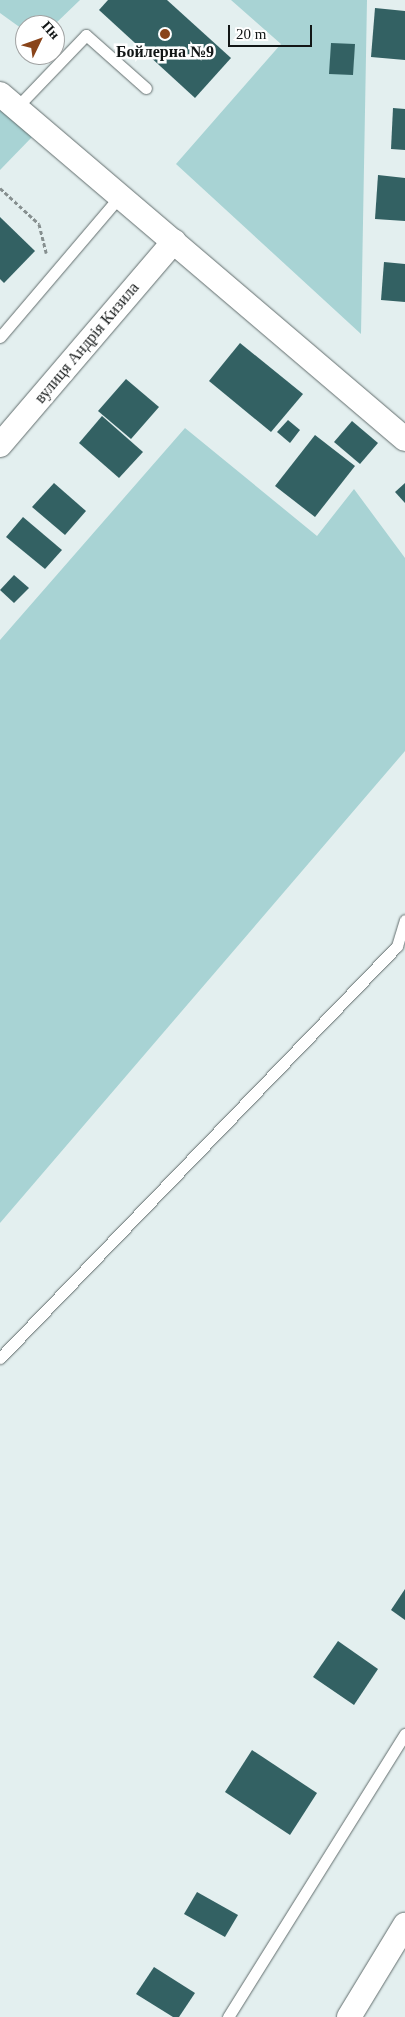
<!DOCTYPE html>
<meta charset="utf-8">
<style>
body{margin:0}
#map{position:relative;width:405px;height:2017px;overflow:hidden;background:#e3efef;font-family:"Times New Roman",serif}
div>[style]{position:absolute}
.green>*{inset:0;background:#a8d3d4}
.building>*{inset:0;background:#336163}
.path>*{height:3px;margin-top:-1.5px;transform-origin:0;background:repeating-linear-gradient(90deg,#868f8f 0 4px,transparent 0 6.5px)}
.roads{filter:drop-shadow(0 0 1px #626d6d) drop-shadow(0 0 1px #626d6d)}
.lane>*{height:11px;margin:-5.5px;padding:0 5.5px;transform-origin:5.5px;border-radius:5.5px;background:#fff}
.street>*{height:24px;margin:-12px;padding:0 12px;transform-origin:12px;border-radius:12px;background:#fff}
.dots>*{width:14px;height:14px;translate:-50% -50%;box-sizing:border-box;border:2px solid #fff;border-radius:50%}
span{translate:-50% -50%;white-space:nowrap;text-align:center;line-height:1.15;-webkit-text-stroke:5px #fff;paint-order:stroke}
.poi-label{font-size:16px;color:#121616;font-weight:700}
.street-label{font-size:16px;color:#121616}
.north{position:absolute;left:15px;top:15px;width:50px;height:50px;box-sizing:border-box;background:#fff;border:1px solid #a0a2a2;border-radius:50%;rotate:48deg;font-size:14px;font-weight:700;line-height:20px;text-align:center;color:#121616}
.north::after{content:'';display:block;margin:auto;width:18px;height:22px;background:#89441a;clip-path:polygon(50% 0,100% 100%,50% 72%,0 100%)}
.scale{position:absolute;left:228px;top:25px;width:84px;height:22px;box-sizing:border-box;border:2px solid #121616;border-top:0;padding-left:6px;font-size:15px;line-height:18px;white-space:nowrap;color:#121616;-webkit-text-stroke:4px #fff;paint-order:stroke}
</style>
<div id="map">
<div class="green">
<i style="clip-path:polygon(0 0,80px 0,54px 25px,25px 25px,25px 31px,0 13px)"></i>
<i style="clip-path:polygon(231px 0,367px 0,361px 334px,176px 164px,281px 44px)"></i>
<i style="clip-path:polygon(0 105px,33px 136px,0 170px)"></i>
<i style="clip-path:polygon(185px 428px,317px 536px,354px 489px,405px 558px,405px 751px,0 1223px,0 640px)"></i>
</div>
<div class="building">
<i style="clip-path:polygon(108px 0,167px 0,231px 58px,195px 98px,99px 10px)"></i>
<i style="clip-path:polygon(375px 8px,405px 11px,405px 60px,371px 57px)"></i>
<i style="clip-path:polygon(331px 43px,355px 44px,353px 75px,329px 74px)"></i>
<i style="clip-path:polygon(393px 108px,405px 109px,405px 150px,391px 149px)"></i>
<i style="clip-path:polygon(378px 175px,405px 178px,405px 221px,375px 219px)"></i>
<i style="clip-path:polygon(0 217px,35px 251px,4px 283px,0 279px)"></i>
<i style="clip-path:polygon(384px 262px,405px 264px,405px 302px,381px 300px)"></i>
<i style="clip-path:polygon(240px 343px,303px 394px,271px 432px,209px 381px)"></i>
<i style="clip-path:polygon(126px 379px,159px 407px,131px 439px,98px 411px)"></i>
<i style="clip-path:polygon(102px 416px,143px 452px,119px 478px,79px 443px)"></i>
<i style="clip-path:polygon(288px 420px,300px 430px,290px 443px,277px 432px)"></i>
<i style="clip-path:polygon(352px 421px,378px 443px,360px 464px,334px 442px)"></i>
<i style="clip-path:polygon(315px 435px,355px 466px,315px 517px,275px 486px)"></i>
<i style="clip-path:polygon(54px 483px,86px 511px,65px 535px,32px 507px)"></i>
<i style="clip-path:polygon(405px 483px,405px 503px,395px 492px)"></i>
<i style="clip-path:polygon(23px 517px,62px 550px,45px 569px,6px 537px)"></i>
<i style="clip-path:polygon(14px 575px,29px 588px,14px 603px,0 590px)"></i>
<i style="clip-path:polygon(405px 1589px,405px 1620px,391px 1610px)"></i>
<i style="clip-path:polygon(338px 1641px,378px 1669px,354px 1705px,313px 1677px)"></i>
<i style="clip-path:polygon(252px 1750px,317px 1793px,290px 1835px,225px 1792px)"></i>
<i style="clip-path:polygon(197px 1892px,238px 1915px,225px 1937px,184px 1914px)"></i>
<i style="clip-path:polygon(154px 1967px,195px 1993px,179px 2017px,173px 2017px,136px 1994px)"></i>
</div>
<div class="path">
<i style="left:0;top:188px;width:53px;rotate:42.7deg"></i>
<i style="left:39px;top:224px;width:30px;rotate:76deg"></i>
</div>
<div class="roads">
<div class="lane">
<i style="left:16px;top:108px;width:101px;rotate:-46.2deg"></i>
<i style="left:86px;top:35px;width:80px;rotate:41.5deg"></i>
<i style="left:0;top:337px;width:185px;rotate:-49.6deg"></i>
<i style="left:0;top:1358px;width:572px;rotate:-46.06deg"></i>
<i style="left:397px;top:946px;width:27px;rotate:-73deg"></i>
<i style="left:228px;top:2017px;width:334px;rotate:-58deg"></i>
</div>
<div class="street">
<i style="left:0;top:94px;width:532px;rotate:40.43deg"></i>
<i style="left:0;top:445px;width:268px;rotate:-49.5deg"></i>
<i style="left:349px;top:2017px;width:108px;rotate:-58.7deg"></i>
</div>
</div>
<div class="dots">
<i style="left:165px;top:34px;background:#89441a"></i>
</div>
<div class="poi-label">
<span style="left:165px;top:52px">Бойлерна №9</span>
</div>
<div class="street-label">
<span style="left:87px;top:343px;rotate:-50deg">вулиця Андрія Кизила</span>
</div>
<div class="north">Пн</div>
<div class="scale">20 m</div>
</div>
